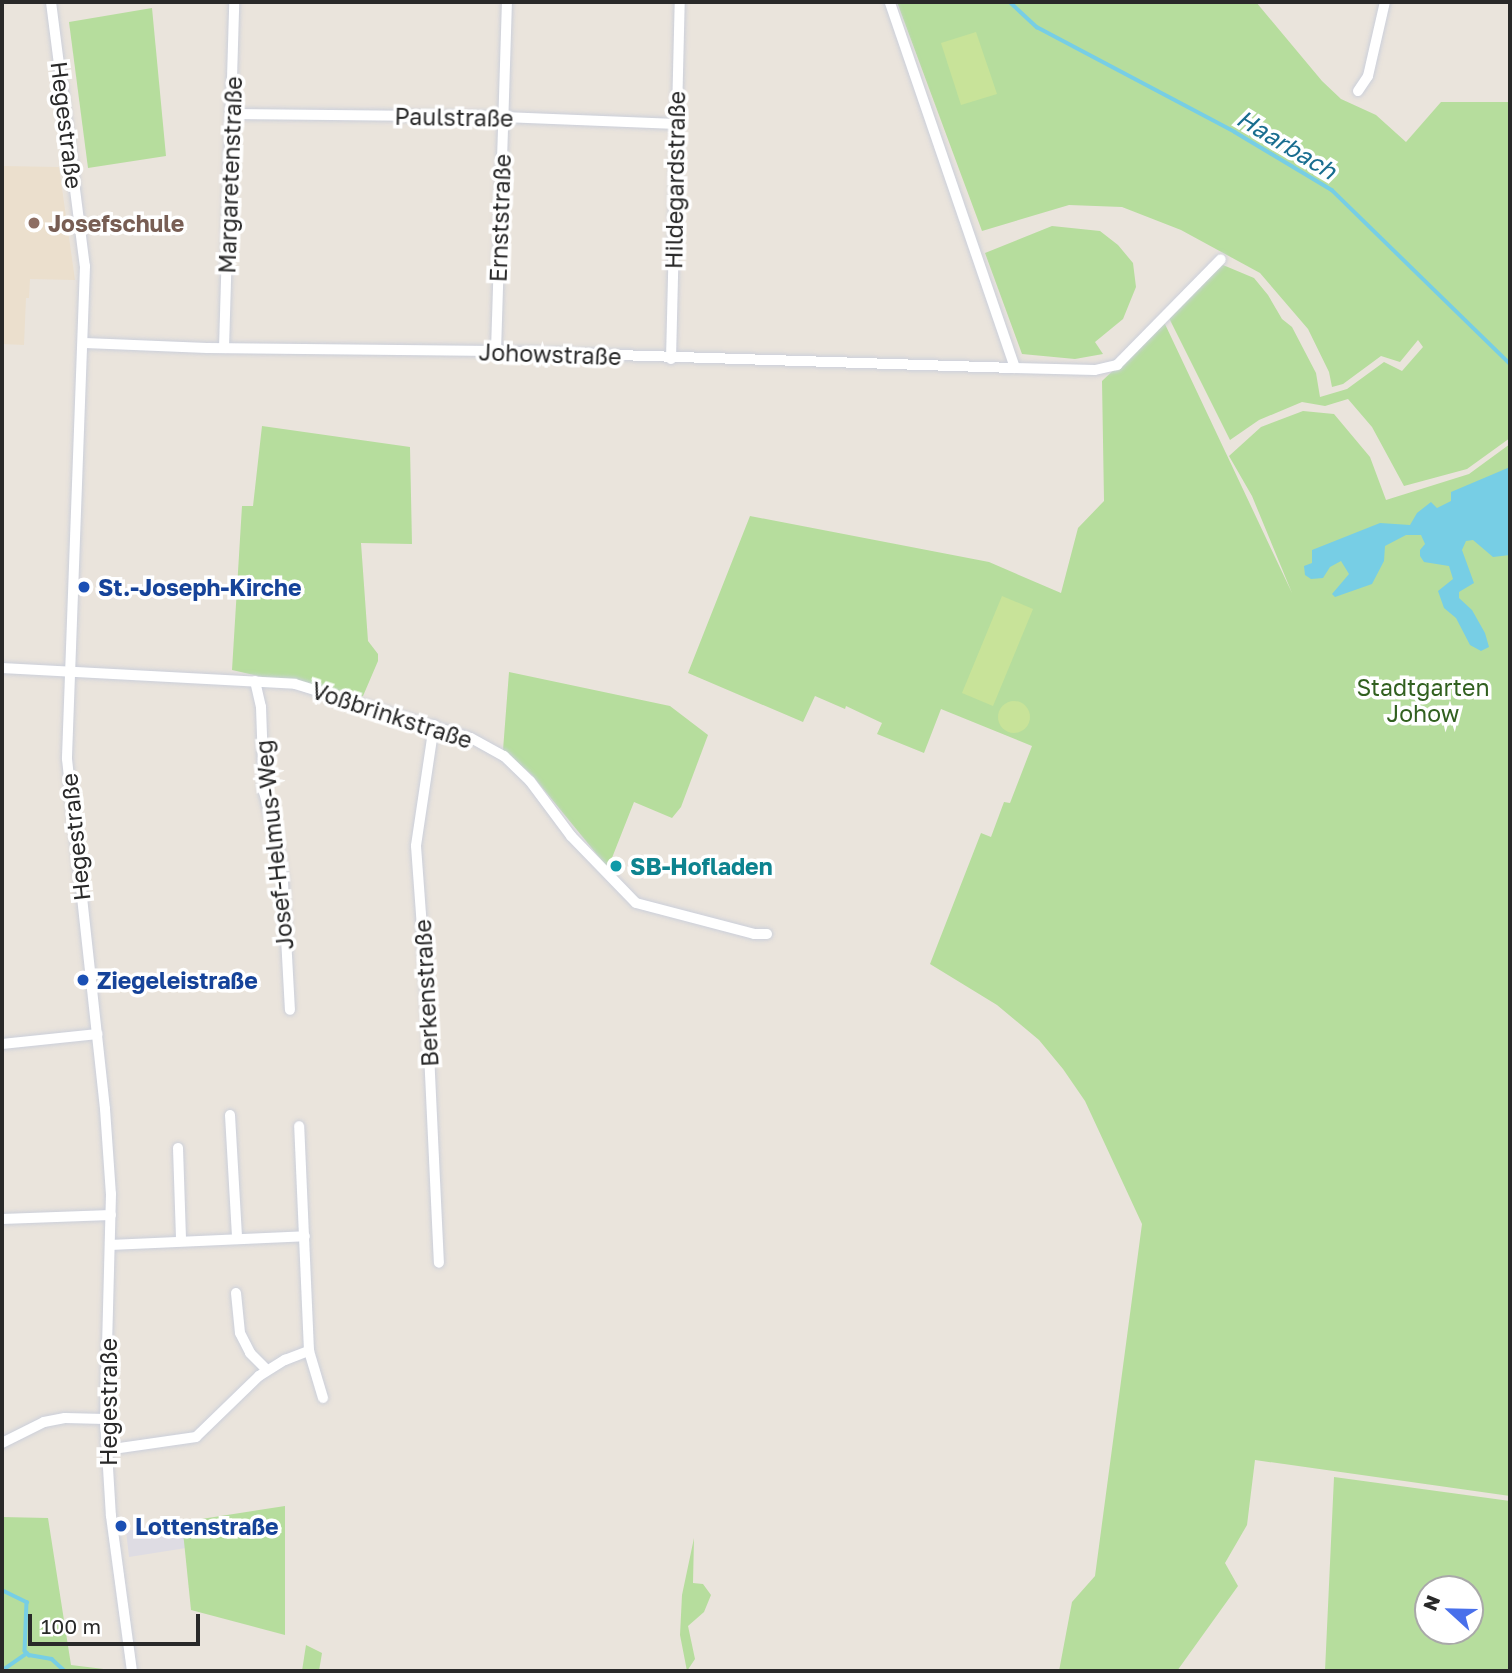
<!DOCTYPE html>
<meta charset="utf-8">
<style>
body{margin:0}
#map{position:relative;width:1512px;height:1673px;overflow:hidden;background:#eae4dc;font-family:"Golos Text",sans-serif}
div>[style]{position:absolute}
.industrial>*{inset:0;background:#dedce3}
.education>*{inset:0;background:#ebdfcd}
.green>*{inset:0;background:#b6dd9d}
.pitch>*{inset:0;background:#c8e399}
.round{border-radius:50%}
.water>*{inset:0;background:#77cee5}
.stream>*{height:3.5px;margin:-1.75px;padding:0 1.75px;transform-origin:1.75px;border-radius:1.75px;background:#77cee5}
.roads{filter:drop-shadow(0 0 2px #cbcfda) drop-shadow(0 0 2px #cbcfda)}
.minor>*{height:10px;margin:-5px;padding:0 5px;transform-origin:5px;border-radius:5px;background:#fff}
.dots>*{width:19px;height:19px;translate:-50% -50%;box-sizing:border-box;border:4px solid #fff;border-radius:50%}
span{translate:-50% -50%;white-space:nowrap;text-align:center;line-height:1.15;-webkit-text-stroke:7px #fff;paint-order:stroke}
.street-label{font-size:23px;color:#292929}
.education-label{font-size:23px;color:#785e54;font-weight:700}
.left{translate:0 -50%;text-align:left}
.transit-label{font-size:23px;color:#164399;font-weight:700}
.park-label{font-size:23px;color:#31601f}
.culture-label{font-size:23px;color:#0d838f;font-weight:700}
.water-label{font-size:24px;color:#186d8f;font-style:italic}
.frame{position:absolute;inset:0;border:4px solid #292929;pointer-events:none}
.north{position:absolute;left:1414px;top:1575px;width:70px;height:70px;box-sizing:border-box;background:#fff;border:2px solid #a9a9a9;border-radius:50%;rotate:292deg;font-size:19px;font-weight:700;line-height:28px;text-align:center;color:#292929}
.north::after{content:'';display:block;margin:auto;width:24px;height:32px;background:#4970eb;clip-path:polygon(50% 0,100% 100%,50% 72%,0 100%)}
.scale{position:absolute;left:28px;top:1614px;width:172px;height:32px;box-sizing:border-box;border:4px solid #292929;border-top:0;padding-left:9px;font-size:21px;line-height:24px;white-space:nowrap;color:#292929;-webkit-text-stroke:5px #fff;paint-order:stroke}
</style>
<div id="map">
<div class="industrial">
<i style="clip-path:polygon(182px 1522px,186px 1548px,129px 1557px,126px 1531px)"></i>
</div>
<div class="education">
<i style="clip-path:polygon(2px 166px,59px 167px,75px 280px,30px 279px,29px 298px,26px 298px,24px 345px,2px 344px)"></i>
</div>
<div class="green">
<i style="clip-path:polygon(897px 2px,1256px 2px,1322px 81px,1341px 99px,1376px 115px,1406px 142px,1441px 102px,1510px 102px,1510px 438px,1467px 469px,1404px 486px,1372px 427px,1348px 399px,1325px 406px,1302px 402px,1259px 420px,1230px 440px,1168px 316px,1223px 265px,1254px 278px,1268px 295px,1282px 319px,1292px 327px,1316px 373px,1320px 397px,1347px 389px,1384px 362px,1402px 371px,1423px 347px,1418px 340px,1400px 362px,1381px 356px,1343px 384px,1332px 387px,1329px 372px,1308px 329px,1260px 273px,1181px 230px,1122px 207px,1069px 205px,982px 231px)"></i>
<i style="clip-path:polygon(152px 8px,166px 156px,88px 168px,69px 22px)"></i>
<i style="clip-path:polygon(1052px 226px,1100px 231px,1118px 245px,1133px 263px,1136px 287px,1123px 319px,1095px 342px,1103px 354px,1075px 359px,1022px 354px,985px 253px)"></i>
<i style="clip-path:polygon(1164px 322px,1292px 593px,1252px 496px,1229px 456px,1261px 427px,1303px 411px,1334px 414px,1370px 457px,1386px 500px,1469px 474px,1510px 444px,1510px 1496px,1255px 1460px,1247px 1525px,1225px 1563px,1238px 1586px,1177px 1671px,1059px 1671px,1072px 1602px,1095px 1576px,1142px 1224px,1085px 1101px,1063px 1069px,1039px 1040px,997px 1005px,930px 964px,981px 833px,991px 837px,1004px 802px,1010px 803px,1032px 746px,941px 709px,924px 753px,877px 734px,882px 723px,846px 706px,845px 709px,815px 696px,803px 722px,688px 673px,750px 516px,989px 562px,1061px 593px,1078px 528px,1104px 501px,1102px 381px)"></i>
<i style="clip-path:polygon(262px 426px,410px 447px,412px 544px,361px 543px,368px 641px,378px 654px,378px 661px,363px 696px,356px 698px,232px 670px,242px 506px,253px 506px)"></i>
<i style="clip-path:polygon(509px 672px,670px 706px,708px 735px,681px 807px,672px 818px,634px 802px,608px 868px,532px 775px,503px 750px)"></i>
<i style="clip-path:polygon(evenodd,1334px 1477px,1510px 1501px,1510px 1671px,1325px 1671px,1334px 1477px,1428px 1589px,1470px 1589px,1470px 1631px,1428px 1631px,1428px 1589px)"></i>
<i style="clip-path:polygon(285px 1506px,285px 1635px,191px 1610px,182px 1522px)"></i>
<i style="clip-path:polygon(2px 1517px,48px 1518px,71px 1665px,120px 1671px,2px 1671px)"></i>
<i style="clip-path:polygon(694px 1538px,693px 1583px,703px 1584px,711px 1595px,704px 1612px,688px 1626px,695px 1659px,687px 1671px,680px 1635px,682px 1595px)"></i>
<i style="clip-path:polygon(306px 1645px,322px 1653px,319px 1671px,302px 1671px)"></i>
</div>
<div class="pitch">
<i style="clip-path:polygon(976px 32px,997px 94px,961px 105px,941px 43px)"></i>
<i style="clip-path:polygon(1002px 596px,1033px 609px,993px 706px,962px 693px)"></i>
<i class="round" style="left:998px;top:701px;width:32px;height:32px"></i>
</div>
<div class="water">
<i style="clip-path:polygon(1510px 467px,1510px 555px,1493px 557px,1473px 540px,1466px 541px,1462px 550px,1474px 583px,1459px 592px,1459px 598px,1472px 610px,1485px 633px,1489px 647px,1481px 651px,1470px 645px,1456px 618px,1444px 608px,1438px 591px,1453px 579px,1449px 566px,1424px 562px,1420px 556px,1420px 550px,1425px 544px,1421px 535px,1406px 535px,1385px 546px,1384px 561px,1372px 584px,1335px 597px,1332px 594px,1349px 574px,1341px 561px,1330px 567px,1323px 578px,1311px 579px,1305px 575px,1304px 566px,1312px 563px,1312px 550px,1380px 523px,1410px 525px,1417px 513px,1431px 502px,1437px 508px,1451px 501px,1451px 492px)"></i>
</div>
<div class="stream">
<i style="left:1010px;top:2px;width:37px;rotate:43deg"></i>
<i style="left:1037px;top:27px;width:224px;rotate:27.9deg"></i>
<i style="left:1235px;top:132px;width:113px;rotate:30.9deg"></i>
<i style="left:1332px;top:190px;width:249px;rotate:44.3deg"></i>
<i style="left:2px;top:1590px;width:28px;rotate:26deg"></i>
<i style="left:27px;top:1602px;width:49px;rotate:92.3deg"></i>
<i style="left:25px;top:1651px;width:6px;rotate:45deg"></i>
<i style="left:29px;top:1655px;width:23px;rotate:10deg"></i>
<i style="left:52px;top:1659px;width:18px;rotate:43deg"></i>
<i style="left:3px;top:1670px;width:29px;rotate:-35deg"></i>
<i style="left:109px;top:1671px;width:1px"></i>
</div>
<div class="roads">
<div class="minor">
<i style="left:51px;top:2px;width:266px;rotate:82.7deg"></i>
<i style="left:85px;top:266px;width:493px;rotate:92.1deg"></i>
<i style="left:67px;top:759px;width:352px;rotate:83.8deg"></i>
<i style="left:105px;top:1109px;width:85px;rotate:86deg"></i>
<i style="left:111px;top:1194px;width:225px;rotate:91.5deg"></i>
<i style="left:105px;top:1419px;width:97px;rotate:86.5deg"></i>
<i style="left:111px;top:1516px;width:156px;rotate:82.3deg"></i>
<i style="left:1358px;top:91px;width:18px;rotate:-56deg"></i>
<i style="left:1368px;top:76px;width:76px;rotate:-77.1deg"></i>
<i style="left:232px;top:114px;width:271px;rotate:0.6deg"></i>
<i style="left:503px;top:117px;width:174px;rotate:2.3deg"></i>
<i style="left:85px;top:343px;width:122px;rotate:2.3deg"></i>
<i style="left:207px;top:348px;width:289px;rotate:0.6deg"></i>
<i style="left:496px;top:351px;width:519px;rotate:1.88deg"></i>
<i style="left:1015px;top:368px;width:387px;rotate:-108.9deg"></i>
<i style="left:224px;top:348px;width:346px;rotate:-88.3deg"></i>
<i style="left:496px;top:351px;width:349px;rotate:-88.2deg"></i>
<i style="left:671px;top:359px;width:357px;rotate:-88.6deg"></i>
<i style="left:1015px;top:368px;width:80px;rotate:1.4deg"></i>
<i style="left:1095px;top:370px;width:23px;rotate:-13deg"></i>
<i style="left:1117px;top:365px;width:148px;rotate:-45.5deg"></i>
<i style="left:2px;top:668px;width:293px;rotate:3.1deg"></i>
<i style="left:295px;top:684px;width:184px;rotate:17.1deg"></i>
<i style="left:471px;top:738px;width:38px;rotate:29deg"></i>
<i style="left:504px;top:756px;width:36px;rotate:44deg"></i>
<i style="left:530px;top:781px;width:69px;rotate:53.3deg"></i>
<i style="left:571px;top:836px;width:93px;rotate:45.9deg"></i>
<i style="left:636px;top:903px;width:122px;rotate:14.7deg"></i>
<i style="left:754px;top:934px;width:13px"></i>
<i style="left:255px;top:681px;width:27px;rotate:77deg"></i>
<i style="left:261px;top:707px;width:85px;rotate:88deg"></i>
<i style="left:264px;top:792px;width:43px;rotate:75.3deg"></i>
<i style="left:275px;top:834px;width:49px;rotate:80.5deg"></i>
<i style="left:283px;top:882px;width:128px;rotate:86.9deg"></i>
<i style="left:434px;top:725px;width:122px;rotate:98.5deg"></i>
<i style="left:416px;top:846px;width:122px;rotate:85.8deg"></i>
<i style="left:425px;top:968px;width:295px;rotate:87.3deg"></i>
<i style="left:2px;top:1044px;width:96px;rotate:-6deg"></i>
<i style="left:230px;top:1115px;width:123px;rotate:86.7deg"></i>
<i style="left:178px;top:1148px;width:92px;rotate:88.1deg"></i>
<i style="left:2px;top:1219px;width:109px;rotate:-2.1deg"></i>
<i style="left:110px;top:1245px;width:195px;rotate:-2.6deg"></i>
<i style="left:236px;top:1293px;width:40px;rotate:84.3deg"></i>
<i style="left:240px;top:1333px;width:22px;rotate:63deg"></i>
<i style="left:250px;top:1353px;width:24px;rotate:45deg"></i>
<i style="left:309px;top:1351px;width:49px;rotate:73.4deg"></i>
<i style="left:2px;top:1443px;width:47px;rotate:-26.6deg"></i>
<i style="left:44px;top:1422px;width:21px;rotate:-11deg"></i>
<i style="left:65px;top:1418px;width:40px;rotate:1.4deg"></i>
<i style="left:106px;top:1450px;width:91px;rotate:-8.2deg"></i>
<i style="left:196px;top:1437px;width:88px;rotate:-44.1deg"></i>
<i style="left:259px;top:1376px;width:31px;rotate:-32deg"></i>
<i style="left:285px;top:1360px;width:26px;rotate:-21deg"></i>
<i style="left:309px;top:1351px;width:225px;rotate:-92.5deg"></i>
</div>
</div>
<div class="dots">
<i style="left:34px;top:223px;background:#8d6e63"></i>
<i style="left:84px;top:587px;background:#1a4fb4"></i>
<i style="left:616px;top:866px;background:#0f9aa8"></i>
<i style="left:83px;top:980px;background:#1a4fb4"></i>
<i style="left:121px;top:1526px;background:#1a4fb4"></i>
</div>
<div class="street-label">
<span style="left:454px;top:117px;rotate:1deg">Paulstraße</span>
<span style="left:67px;top:125px;rotate:83deg">Hegestraße</span>
<span style="left:230px;top:175px;rotate:-88deg">Margaretenstraße</span>
<span style="left:675px;top:180px;rotate:-89deg">Hildegardstraße</span>
<span style="left:500px;top:218px;rotate:-88deg">Ernststraße</span>
<span style="left:550px;top:354px;rotate:2deg">Johowstraße</span>
<span style="left:392px;top:715px;rotate:18deg">Voßbrinkstraße</span>
<span style="left:75px;top:837px;rotate:-96deg">Hegestraße</span>
<span style="left:274px;top:845px;rotate:-96deg">Josef-Helmus-Weg</span>
<span style="left:426px;top:993px;rotate:-93deg">Berkenstraße</span>
<span style="left:108px;top:1402px;rotate:-90deg">Hegestraße</span>
</div>
<div class="education-label">
<span class="left" style="left:48px;top:223px">Josefschule</span>
</div>
<div class="transit-label">
<span class="left" style="left:98px;top:587px">St.-Joseph-Kirche</span>
<span class="left" style="left:97px;top:980px">Ziegeleistraße</span>
<span class="left" style="left:135px;top:1526px">Lottenstraße</span>
</div>
<div class="park-label">
<span style="left:1423px;top:700px">Stadtgarten<br>Johow</span>
</div>
<div class="culture-label">
<span class="left" style="left:630px;top:866px">SB-Hofladen</span>
</div>
<div class="water-label">
<span style="left:1287px;top:144px;rotate:31deg">Haarbach</span>
</div>
<div class="frame"></div>
<div class="north">N</div>
<div class="scale">100 m</div>
</div>
